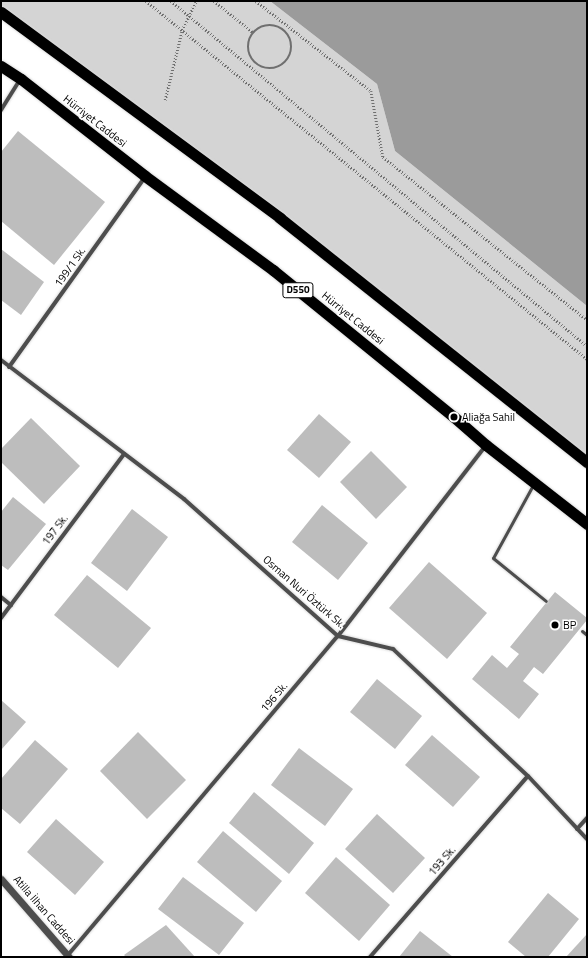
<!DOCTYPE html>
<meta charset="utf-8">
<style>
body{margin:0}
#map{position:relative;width:588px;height:958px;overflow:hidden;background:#fff;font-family:"Titillium Web",sans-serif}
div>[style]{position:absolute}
.green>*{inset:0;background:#d4d4d4}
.water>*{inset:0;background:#9b9b9b}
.building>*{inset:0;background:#bdbdbd}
.path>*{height:2.5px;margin-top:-1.25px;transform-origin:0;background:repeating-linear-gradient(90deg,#6f6f6f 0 1px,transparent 0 3px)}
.path>.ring{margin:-1.25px;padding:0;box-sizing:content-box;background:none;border:2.5px solid #6f6f6f;border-radius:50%}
.roads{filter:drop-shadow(0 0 1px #dbdbdb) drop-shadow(0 0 1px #dbdbdb)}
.service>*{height:3px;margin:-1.5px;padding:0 1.5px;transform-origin:1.5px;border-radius:1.5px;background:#4d4d4d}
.minor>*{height:4px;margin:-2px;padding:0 2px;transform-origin:2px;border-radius:2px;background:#4d4d4d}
.tertiary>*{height:7px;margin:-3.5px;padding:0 3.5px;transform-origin:3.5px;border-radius:3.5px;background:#4d4d4d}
.trunk>*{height:11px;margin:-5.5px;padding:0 5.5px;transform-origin:5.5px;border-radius:5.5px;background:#000}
.dots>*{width:11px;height:11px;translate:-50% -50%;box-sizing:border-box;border:2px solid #fff;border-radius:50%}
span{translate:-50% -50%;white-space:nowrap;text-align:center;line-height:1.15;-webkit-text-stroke:3px #fff;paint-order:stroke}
.shield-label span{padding:1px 3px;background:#fff;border:1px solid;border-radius:3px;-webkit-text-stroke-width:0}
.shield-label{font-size:10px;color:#000;font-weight:700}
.street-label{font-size:11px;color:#000}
.poi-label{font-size:11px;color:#000}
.left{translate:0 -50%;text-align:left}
.frame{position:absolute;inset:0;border:2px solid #000;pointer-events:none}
</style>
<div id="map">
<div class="green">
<i style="clip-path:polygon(1px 1px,270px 1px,377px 84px,395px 151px,587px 306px,587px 462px,280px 218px,1px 12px)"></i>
</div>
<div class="water">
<i style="clip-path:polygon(270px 1px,587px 1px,587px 306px,395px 151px,377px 84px)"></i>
</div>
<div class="building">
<i style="clip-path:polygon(18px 131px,105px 202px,54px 265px,1px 221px,1px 152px)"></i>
<i style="clip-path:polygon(1px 249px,44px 282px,21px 315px,1px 300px)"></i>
<i style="clip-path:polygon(319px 414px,351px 442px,319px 478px,287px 450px)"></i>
<i style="clip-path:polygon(31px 418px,80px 466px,44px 504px,1px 462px,1px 449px)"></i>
<i style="clip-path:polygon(371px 451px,407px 487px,376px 519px,340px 482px)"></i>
<i style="clip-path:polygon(13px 497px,46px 524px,8px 570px,1px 565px,1px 512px)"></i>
<i style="clip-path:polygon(322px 505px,368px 543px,338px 580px,292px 542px)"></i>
<i style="clip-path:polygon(132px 509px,168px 537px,127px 591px,91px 563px)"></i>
<i style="clip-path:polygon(429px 562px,487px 613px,447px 659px,389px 608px)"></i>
<i style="clip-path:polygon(87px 575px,151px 628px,118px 668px,54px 615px)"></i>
<i style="clip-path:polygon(555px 592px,587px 618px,587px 620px,543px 674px,534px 667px,523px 681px,539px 694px,519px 719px,472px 679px,492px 655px,507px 668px,519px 654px,510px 647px)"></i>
<i style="clip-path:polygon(377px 679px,422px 716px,395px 749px,350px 712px)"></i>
<i style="clip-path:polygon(1px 700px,26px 722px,1px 750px)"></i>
<i style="clip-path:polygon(138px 732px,186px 780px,147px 819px,100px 771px)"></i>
<i style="clip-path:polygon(432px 735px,480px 777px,453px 807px,405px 765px)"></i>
<i style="clip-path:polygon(35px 740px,68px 769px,20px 824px,1px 808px,1px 779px)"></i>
<i style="clip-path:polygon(299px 748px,353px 789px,325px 826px,271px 785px)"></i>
<i style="clip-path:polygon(254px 792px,314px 843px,289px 874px,229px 823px)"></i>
<i style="clip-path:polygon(377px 814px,425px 858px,393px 893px,345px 849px)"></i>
<i style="clip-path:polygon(56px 819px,104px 862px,75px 895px,27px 852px)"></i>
<i style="clip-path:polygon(223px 831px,282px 881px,256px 912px,197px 862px)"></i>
<i style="clip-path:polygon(336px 857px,390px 905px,359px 941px,305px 893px)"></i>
<i style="clip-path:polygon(183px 877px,244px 923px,219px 955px,158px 909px)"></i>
<i style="clip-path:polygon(548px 893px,579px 919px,548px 957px,526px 957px,508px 942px)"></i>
<i style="clip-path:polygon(166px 925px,195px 957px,126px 957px,124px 955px)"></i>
<i style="clip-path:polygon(420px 931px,453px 957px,399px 957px)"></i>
<i style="clip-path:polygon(587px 934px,587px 957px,566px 957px)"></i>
</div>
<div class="path">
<i style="left:146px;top:1px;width:568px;rotate:39.07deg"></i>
<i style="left:171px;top:1px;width:540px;rotate:39.67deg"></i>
<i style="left:214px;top:1px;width:51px;rotate:38.7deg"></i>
<i style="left:256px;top:1px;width:146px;rotate:38deg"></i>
<i style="left:371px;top:91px;width:67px;rotate:79.7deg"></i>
<i style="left:383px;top:157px;width:261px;rotate:38.6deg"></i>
<i class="ring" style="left:248px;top:25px;width:41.5px;height:41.5px"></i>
<i style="left:165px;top:100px;width:72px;rotate:-76.3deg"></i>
<i style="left:182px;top:30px;width:32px;rotate:-64deg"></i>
</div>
<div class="roads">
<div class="service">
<i style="left:533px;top:485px;width:83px;rotate:118.7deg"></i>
<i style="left:493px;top:558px;width:68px;rotate:39.1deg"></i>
<i style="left:582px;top:631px;width:6px;rotate:39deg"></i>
</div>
<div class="minor">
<i style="left:1px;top:110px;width:36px;rotate:-58deg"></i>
<i style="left:1px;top:360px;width:230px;rotate:37.2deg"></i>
<i style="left:184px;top:499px;width:206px;rotate:41.7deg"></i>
<i style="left:338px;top:636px;width:57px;rotate:13.3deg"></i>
<i style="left:393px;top:649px;width:185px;rotate:43.3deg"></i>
<i style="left:528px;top:776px;width:86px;rotate:46.9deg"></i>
<i style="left:9px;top:367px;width:234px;rotate:-54.4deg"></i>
<i style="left:1px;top:597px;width:13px;rotate:39deg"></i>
<i style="left:1px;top:618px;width:205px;rotate:-53.1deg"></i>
<i style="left:577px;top:829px;width:15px;rotate:-48deg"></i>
<i style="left:68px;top:955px;width:418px;rotate:-49.8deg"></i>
<i style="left:338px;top:636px;width:242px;rotate:-52.2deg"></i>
<i style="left:370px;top:957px;width:240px;rotate:-48.9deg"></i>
</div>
<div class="tertiary">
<i style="left:1px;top:879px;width:103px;rotate:48.9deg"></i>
</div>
<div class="trunk">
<i style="left:1px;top:12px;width:347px;rotate:36.4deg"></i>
<i style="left:280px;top:218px;width:392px;rotate:38.5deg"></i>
<i style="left:1px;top:66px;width:24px;rotate:33deg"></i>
<i style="left:21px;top:79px;width:157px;rotate:38deg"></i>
<i style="left:145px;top:176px;width:159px;rotate:36.3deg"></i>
<i style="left:273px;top:270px;width:233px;rotate:39.1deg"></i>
<i style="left:454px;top:417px;width:43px;rotate:41.2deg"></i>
<i style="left:486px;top:445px;width:128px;rotate:38deg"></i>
</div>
</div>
<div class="dots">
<i style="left:454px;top:417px;background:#000"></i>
<i style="left:555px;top:625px;background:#000"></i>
</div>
<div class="shield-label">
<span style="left:298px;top:290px">D550</span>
</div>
<div class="street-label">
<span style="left:95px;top:121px;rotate:38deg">Hürriyet Caddesi</span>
<span style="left:70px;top:267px;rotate:-55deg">199/1 Sk.</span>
<span style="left:353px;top:318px;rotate:39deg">Hürriyet Caddesi</span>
<span style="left:55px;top:530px;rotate:-53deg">197 Sk.</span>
<span style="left:304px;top:592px;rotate:41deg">Osman Nuri Öztürk Sk.</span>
<span style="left:274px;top:697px;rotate:-50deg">196 Sk.</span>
<span style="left:442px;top:861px;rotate:-49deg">193 Sk.</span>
<span style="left:44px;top:910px;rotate:49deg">Atilla İlhan Caddesi</span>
</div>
<div class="poi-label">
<span class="left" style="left:462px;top:417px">Aliağa Sahil</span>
<span class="left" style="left:563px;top:625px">BP</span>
</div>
<div class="frame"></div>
</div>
